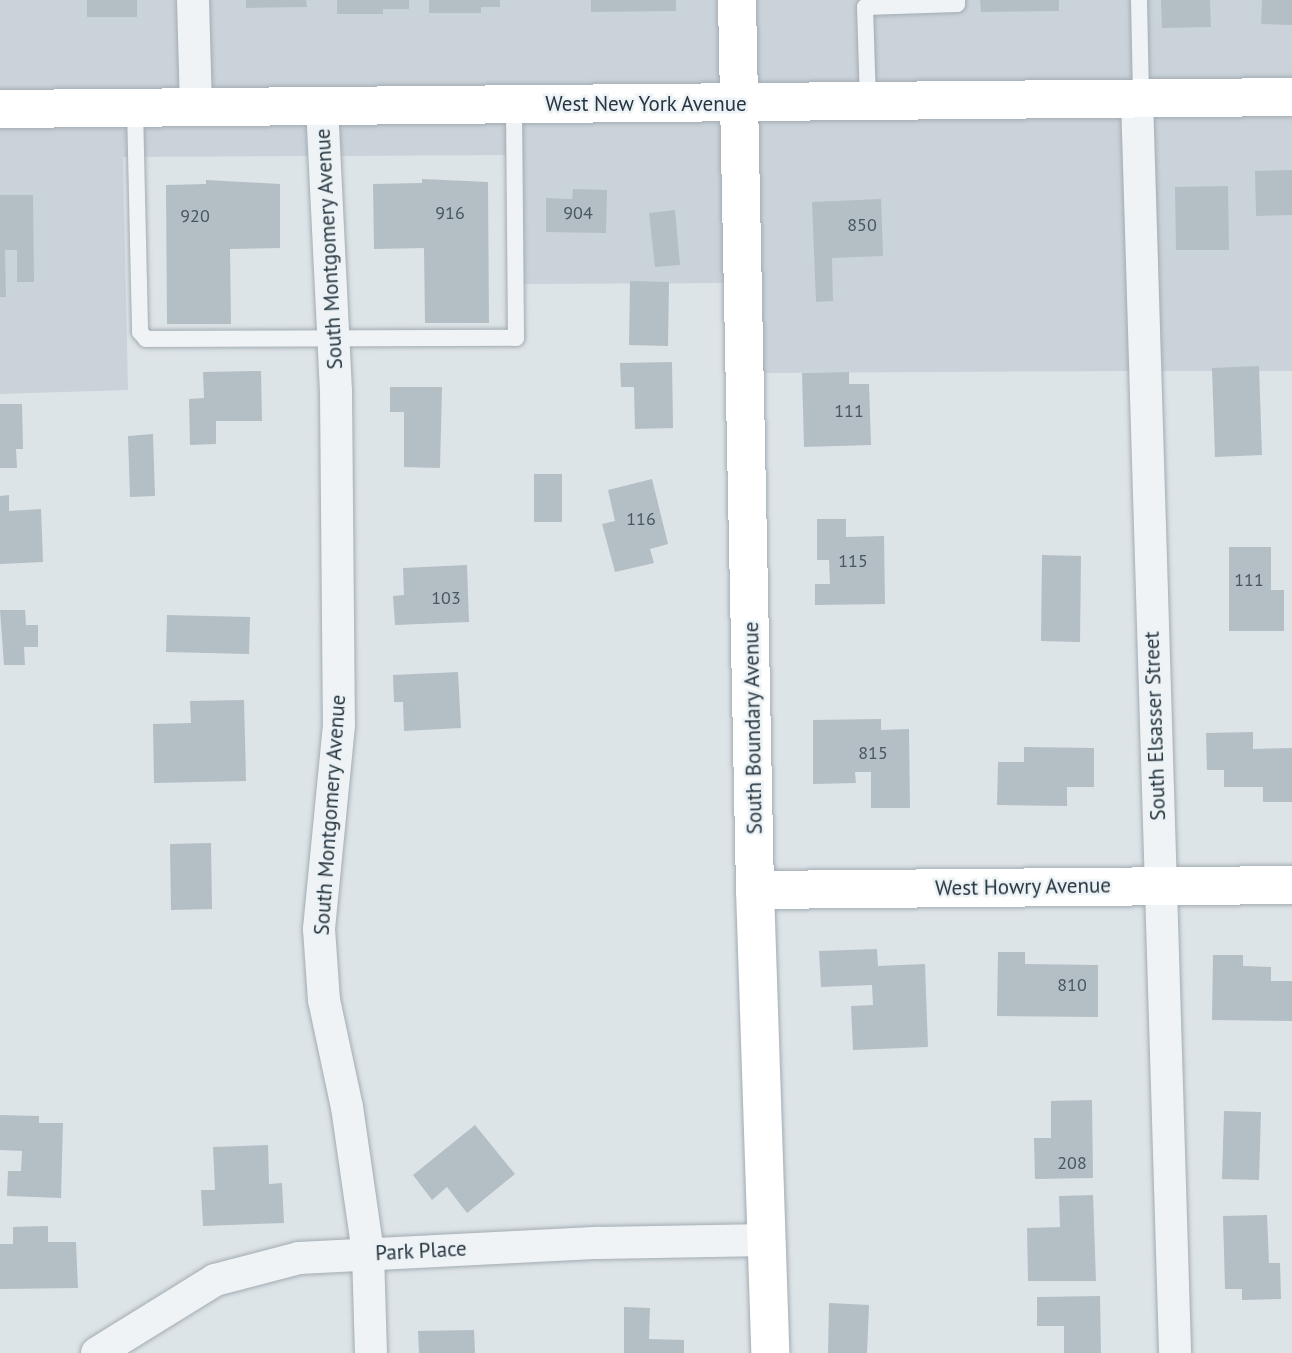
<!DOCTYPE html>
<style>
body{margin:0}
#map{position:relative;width:1292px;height:1353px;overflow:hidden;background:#dde4e8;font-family:"PT Sans",sans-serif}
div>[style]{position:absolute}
.built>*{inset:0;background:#cbd3da}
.building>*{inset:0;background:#b4bec5}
.roads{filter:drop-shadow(0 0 2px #a2acb2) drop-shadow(0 0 2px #a2acb2)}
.lane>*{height:16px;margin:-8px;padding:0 8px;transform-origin:8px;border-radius:8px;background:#f0f3f6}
.street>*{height:32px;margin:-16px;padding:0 16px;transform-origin:16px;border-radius:16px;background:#f0f3f6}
.secondary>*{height:38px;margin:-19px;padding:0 19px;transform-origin:19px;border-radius:19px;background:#fff}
.primary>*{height:38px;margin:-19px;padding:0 19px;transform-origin:19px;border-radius:19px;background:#fff}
span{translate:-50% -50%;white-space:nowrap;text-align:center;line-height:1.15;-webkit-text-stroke:5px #ecf2f5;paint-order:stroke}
.number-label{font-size:18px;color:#4a5760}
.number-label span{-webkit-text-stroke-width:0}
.street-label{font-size:21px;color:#26353f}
</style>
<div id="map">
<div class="built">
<i style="clip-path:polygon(0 0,179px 0,182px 92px,0 93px)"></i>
<i style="clip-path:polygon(207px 0,723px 0,726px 87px,209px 91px)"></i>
<i style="clip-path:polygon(751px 0,1292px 0,1292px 81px,753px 87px)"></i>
<i style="clip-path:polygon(1292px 112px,1292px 371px,1158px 371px,1151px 114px)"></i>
<i style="clip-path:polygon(1123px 114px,1131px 371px,760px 373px,754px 119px)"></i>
<i style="clip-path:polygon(727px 119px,730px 283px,524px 284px,523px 155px,338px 156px,337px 122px)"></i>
<i style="clip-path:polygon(309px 122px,311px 156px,123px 157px,128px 390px,0 394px,0 124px)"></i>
</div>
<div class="building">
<i style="clip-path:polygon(87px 0,137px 0,137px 17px,87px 17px)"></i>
<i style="clip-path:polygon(246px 0,306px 0,307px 7px,246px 8px)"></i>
<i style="clip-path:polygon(337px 0,409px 0,409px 9px,383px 9px,383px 14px,337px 14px)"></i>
<i style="clip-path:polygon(429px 0,500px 0,500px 7px,481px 7px,481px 13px,429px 13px)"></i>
<i style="clip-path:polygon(591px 0,676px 0,676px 11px,591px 12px)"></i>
<i style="clip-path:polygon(980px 0,1059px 0,1059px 11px,981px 12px)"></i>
<i style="clip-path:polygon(1161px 0,1210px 0,1211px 27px,1162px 28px)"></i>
<i style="clip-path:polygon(1262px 0,1292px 0,1292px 25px,1261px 24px)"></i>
<i style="clip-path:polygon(1292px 170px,1292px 215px,1256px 216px,1255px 171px)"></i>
<i style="clip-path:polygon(422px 179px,488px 182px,489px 323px,425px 323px,424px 248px,374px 249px,373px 184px,422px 183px)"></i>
<i style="clip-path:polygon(206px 180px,280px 184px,280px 248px,230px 249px,231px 324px,167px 324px,166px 185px,206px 184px)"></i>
<i style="clip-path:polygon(1228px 186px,1229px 250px,1176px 250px,1175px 187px)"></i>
<i style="clip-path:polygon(573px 189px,607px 190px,606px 233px,546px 232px,546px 198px,572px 199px)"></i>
<i style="clip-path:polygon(0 195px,33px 195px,34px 282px,17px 282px,17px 250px,5px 250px,6px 297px,0 297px)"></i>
<i style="clip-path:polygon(881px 199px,883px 256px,832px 258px,833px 301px,816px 302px,812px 202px)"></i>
<i style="clip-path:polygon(675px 210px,680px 265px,655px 267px,649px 213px)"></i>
<i style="clip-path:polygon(630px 281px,669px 282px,668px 346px,629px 345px)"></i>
<i style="clip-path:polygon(672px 362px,673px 428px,635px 429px,634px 387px,621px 387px,620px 363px)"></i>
<i style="clip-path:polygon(1259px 366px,1262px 455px,1215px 457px,1212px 368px)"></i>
<i style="clip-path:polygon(261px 371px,262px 421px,216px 421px,216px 444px,190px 445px,189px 399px,204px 398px,203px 372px)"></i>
<i style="clip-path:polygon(849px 372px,849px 384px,869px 384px,871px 445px,804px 447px,802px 373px)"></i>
<i style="clip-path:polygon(390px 387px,442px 387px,440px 468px,404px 467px,404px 412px,390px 412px)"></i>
<i style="clip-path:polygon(0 404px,22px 404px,23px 449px,16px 449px,17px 468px,0 468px)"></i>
<i style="clip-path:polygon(153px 434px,155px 496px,130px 497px,128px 436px)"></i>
<i style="clip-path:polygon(534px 474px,562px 474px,562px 522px,534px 522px)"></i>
<i style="clip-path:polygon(652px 479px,668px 544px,650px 549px,654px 563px,615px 572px,602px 524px,615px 521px,608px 490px)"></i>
<i style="clip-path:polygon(9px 495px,9px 511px,41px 509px,43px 562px,0 564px,0 496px)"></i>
<i style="clip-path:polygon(817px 519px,846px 519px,846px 537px,884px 536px,885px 604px,815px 605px,815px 584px,830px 584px,829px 560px,817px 560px)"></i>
<i style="clip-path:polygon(1229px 547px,1271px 547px,1271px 590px,1284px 590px,1284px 631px,1229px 631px)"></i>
<i style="clip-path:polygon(1042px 555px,1081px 556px,1080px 642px,1041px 641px)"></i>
<i style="clip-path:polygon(467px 565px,469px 622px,395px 625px,393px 596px,404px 595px,403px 568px)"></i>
<i style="clip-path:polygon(0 610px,25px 610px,26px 625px,38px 625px,38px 647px,24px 647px,25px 665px,4px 665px)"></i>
<i style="clip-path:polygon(167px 615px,250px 617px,249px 654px,166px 652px)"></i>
<i style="clip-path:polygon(458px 672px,461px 728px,404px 731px,403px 702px,394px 702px,393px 675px)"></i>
<i style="clip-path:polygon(244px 700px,246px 781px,154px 783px,153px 724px,191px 723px,190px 701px)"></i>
<i style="clip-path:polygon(881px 719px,881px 730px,909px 729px,910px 808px,871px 808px,871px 772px,855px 772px,856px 783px,813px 784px,813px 720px)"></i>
<i style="clip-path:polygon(1253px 732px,1253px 749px,1292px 748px,1292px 802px,1263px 802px,1263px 787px,1224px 787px,1224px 770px,1207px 770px,1206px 733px)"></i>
<i style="clip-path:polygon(1024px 747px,1094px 748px,1094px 787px,1067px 787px,1067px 806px,997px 805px,998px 762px,1024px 762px)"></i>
<i style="clip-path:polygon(211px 843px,212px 909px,171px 910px,170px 844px)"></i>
<i style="clip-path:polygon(877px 949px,878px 966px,925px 964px,928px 1047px,853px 1050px,851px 1006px,873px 1005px,872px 985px,821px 987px,819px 951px)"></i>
<i style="clip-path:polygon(998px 952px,1025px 952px,1025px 964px,1098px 965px,1098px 1017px,997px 1016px)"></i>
<i style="clip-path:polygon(1213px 955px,1243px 955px,1243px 966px,1271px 967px,1271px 981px,1292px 981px,1292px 1021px,1212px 1020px)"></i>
<i style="clip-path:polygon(1092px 1100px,1093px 1178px,1035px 1179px,1034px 1138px,1051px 1138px,1051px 1101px)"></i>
<i style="clip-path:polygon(1224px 1111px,1261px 1112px,1259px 1180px,1222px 1179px)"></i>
<i style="clip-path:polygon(0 1115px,39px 1116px,39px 1123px,63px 1123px,61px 1198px,7px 1196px,8px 1171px,21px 1171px,22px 1151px,0 1150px)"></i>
<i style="clip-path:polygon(475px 1125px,515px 1174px,467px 1213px,447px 1187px,432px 1200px,413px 1175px)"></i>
<i style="clip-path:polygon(268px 1145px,269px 1184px,282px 1183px,284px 1223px,203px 1226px,201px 1190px,215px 1190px,213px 1147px)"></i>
<i style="clip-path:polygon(1093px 1195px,1096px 1281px,1028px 1281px,1027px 1228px,1060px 1227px,1059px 1196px)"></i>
<i style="clip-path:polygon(1267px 1215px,1269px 1263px,1280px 1263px,1281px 1299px,1242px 1300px,1242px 1289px,1225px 1289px,1223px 1216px)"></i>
<i style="clip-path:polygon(48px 1226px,48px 1242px,76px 1242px,78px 1288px,0 1289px,0 1244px,13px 1244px,13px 1227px)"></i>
<i style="clip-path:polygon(1100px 1296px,1101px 1353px,1064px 1353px,1064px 1326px,1037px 1326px,1037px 1297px)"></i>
<i style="clip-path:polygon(829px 1303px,869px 1305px,867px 1353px,828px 1353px)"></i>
<i style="clip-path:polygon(624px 1307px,650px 1308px,649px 1339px,684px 1340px,684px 1353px,624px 1353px)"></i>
<i style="clip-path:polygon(474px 1330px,475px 1353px,419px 1353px,418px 1331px)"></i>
</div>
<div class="roads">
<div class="lane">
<i style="left:1139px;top:0;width:99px;rotate:88.8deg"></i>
<i style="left:868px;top:102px;width:95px;rotate:-91.8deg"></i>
<i style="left:865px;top:7px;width:92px;rotate:-1.9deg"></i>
<i style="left:957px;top:4px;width:4px;rotate:-90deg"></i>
<i style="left:135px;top:108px;width:224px;rotate:88.7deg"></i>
<i style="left:140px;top:332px;width:9px;rotate:49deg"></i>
<i style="left:146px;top:339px;width:370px;rotate:-0.2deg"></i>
<i style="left:516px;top:338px;width:233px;rotate:-90.5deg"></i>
</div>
<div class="street">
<i style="left:193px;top:0;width:107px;rotate:88.4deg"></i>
<i style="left:1137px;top:99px;width:1255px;rotate:88.26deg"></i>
<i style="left:322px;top:106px;width:285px;rotate:87.2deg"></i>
<i style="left:336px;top:391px;width:334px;rotate:89.5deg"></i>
<i style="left:339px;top:725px;width:205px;rotate:95.6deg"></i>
<i style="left:319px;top:929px;width:71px;rotate:86deg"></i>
<i style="left:324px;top:1000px;width:109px;rotate:77.9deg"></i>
<i style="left:347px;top:1107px;width:148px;rotate:81.8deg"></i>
<i style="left:368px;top:1253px;width:100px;rotate:88.3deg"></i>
<i style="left:97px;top:1353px;width:139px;rotate:-31.7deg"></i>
<i style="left:215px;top:1280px;width:87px;rotate:-14.7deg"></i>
<i style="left:299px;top:1258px;width:300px;rotate:-2.9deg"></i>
<i style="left:599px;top:1243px;width:169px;rotate:-1deg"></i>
</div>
<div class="secondary">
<i style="left:737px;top:0;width:890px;rotate:88.84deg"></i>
<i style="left:755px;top:890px;width:463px;rotate:88.1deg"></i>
<i style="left:755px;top:890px;width:537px;rotate:-0.53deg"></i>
</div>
<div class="primary">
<i style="left:0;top:109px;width:1292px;rotate:-0.53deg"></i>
</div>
</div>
<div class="number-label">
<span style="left:450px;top:213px">916</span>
<span style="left:578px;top:213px">904</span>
<span style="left:195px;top:216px">920</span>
<span style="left:862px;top:225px">850</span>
<span style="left:849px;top:411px">111</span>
<span style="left:641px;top:519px">116</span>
<span style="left:853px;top:561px">115</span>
<span style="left:1249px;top:580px">111</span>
<span style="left:446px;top:598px">103</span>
<span style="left:873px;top:753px">815</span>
<span style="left:1072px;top:985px">810</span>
<span style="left:1072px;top:1163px">208</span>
</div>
<div class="street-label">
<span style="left:646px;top:104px">West New York Avenue</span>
<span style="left:329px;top:249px;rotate:-93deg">South Montgomery Avenue</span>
<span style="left:1155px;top:726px;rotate:-92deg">South Elsasser Street</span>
<span style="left:753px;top:728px;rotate:-91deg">South Boundary Avenue</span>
<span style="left:330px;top:815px;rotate:-86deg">South Montgomery Avenue</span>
<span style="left:1023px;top:887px;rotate:-1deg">West Howry Avenue</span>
<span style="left:421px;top:1251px;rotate:-3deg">Park Place</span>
</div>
</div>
